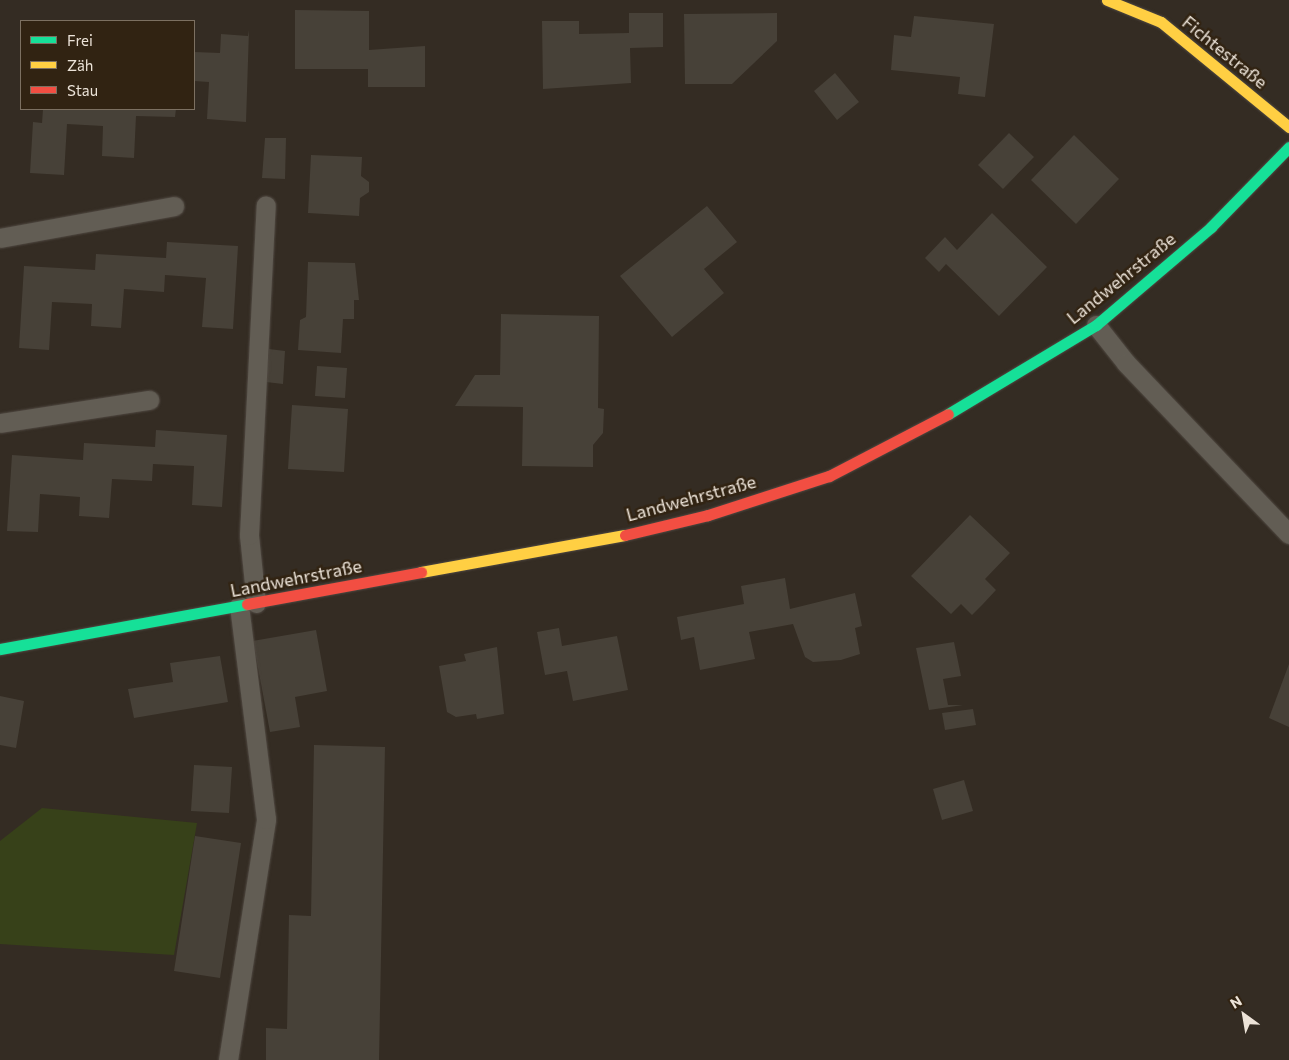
<!DOCTYPE html>
<meta charset="utf-8">
<style>
body{margin:0}
#map{position:relative;width:1289px;height:1060px;overflow:hidden;background:#342c23;font-family:Commissioner,sans-serif}
div>[style]{position:absolute}
.green>*{inset:0;background:#374119}
.building>*{inset:0;background:#474138}
.roads{filter:drop-shadow(0 0 1px #504942) drop-shadow(0 0 1px #504942)}
.lane>*{height:19px;margin:-9.5px;padding:0 9.5px;transform-origin:9.5px;border-radius:9.5px;background:#625d54}
.fast>*{height:11px;margin:-5.5px;padding:0 5.5px;transform-origin:5.5px;border-radius:5.5px;background:#16e098}
.slow>*{height:11px;margin:-5.5px;padding:0 5.5px;transform-origin:5.5px;border-radius:5.5px;background:#ffcf43}
.jam>*{height:11px;margin:-5.5px;padding:0 5.5px;transform-origin:5.5px;border-radius:5.5px;background:#f24e42}
span{translate:-50% -50%;white-space:nowrap;text-align:center;line-height:1.15;-webkit-text-stroke:5px #312312;paint-order:stroke}
.street-label{font-size:18px;color:#ece3d8}
.legend{position:absolute;left:20px;top:20px;width:175px;height:90px;box-sizing:border-box;background:#312312;border:1px solid #7c7061;margin:0;padding:6px 9px;list-style:none;font-size:15px;color:#ece3d8}
.legend li{display:flex;align-items:center;gap:10px;height:25px}
.legend b{width:25px;border:1px solid #7c7061}
.north{position:absolute;left:1219px;top:990px;width:50px;height:50px;-webkit-text-stroke:4px #312312;paint-order:stroke;rotate:328deg;font-size:14px;font-weight:700;line-height:20px;text-align:center;color:#ece3d8}
.north::after{content:'';display:block;margin:auto;width:18px;height:22px;background:#ece3d8;clip-path:polygon(50% 0,100% 100%,50% 72%,0 100%)}
</style>
<div id="map">
<div class="green">
<i style="clip-path:polygon(42px 808px,197px 823px,174px 955px,0 944px,0 841px)"></i>
</div>
<div class="building">
<i style="clip-path:polygon(295px 10px,369px 11px,369px 50px,425px 46px,425px 87px,368px 87px,368px 69px,295px 69px)"></i>
<i style="clip-path:polygon(629px 13px,663px 13px,663px 47px,630px 48px,631px 83px,543px 89px,542px 21px,579px 21px,579px 34px,629px 33px)"></i>
<i style="clip-path:polygon(777px 13px,777px 41px,732px 84px,685px 84px,684px 14px)"></i>
<i style="clip-path:polygon(914px 16px,994px 24px,985px 97px,958px 94px,960px 77px,891px 70px,894px 35px,911px 37px)"></i>
<i style="clip-path:polygon(249px 30px,246px 122px,207px 119px,209px 82px,194px 81px,194px 52px,220px 53px,221px 34px,248px 36px)"></i>
<i style="clip-path:polygon(835px 73px,859px 102px,837px 120px,814px 91px)"></i>
<i style="clip-path:polygon(43px 109px,176px 109px,175px 117px,136px 116px,134px 158px,102px 156px,103px 126px,67px 124px,64px 175px,30px 173px,33px 122px,42px 123px)"></i>
<i style="clip-path:polygon(1009px 133px,1034px 157px,1003px 189px,978px 165px)"></i>
<i style="clip-path:polygon(1074px 135px,1119px 179px,1076px 224px,1031px 180px)"></i>
<i style="clip-path:polygon(265px 138px,286px 138px,285px 179px,262px 178px)"></i>
<i style="clip-path:polygon(311px 155px,362px 157px,361px 176px,369px 182px,369px 192px,360px 198px,359px 216px,308px 213px)"></i>
<i style="clip-path:polygon(707px 206px,737px 242px,704px 269px,724px 293px,672px 337px,620px 276px)"></i>
<i style="clip-path:polygon(992px 213px,1047px 267px,999px 316px,946px 264px,939px 272px,925px 258px,945px 237px,957px 250px)"></i>
<i style="clip-path:polygon(167px 242px,238px 246px,233px 329px,202px 327px,206px 278px,165px 275px,164px 292px,124px 289px,121px 328px,91px 326px,92px 304px,52px 302px,49px 350px,19px 348px,24px 266px,95px 270px,96px 254px,166px 258px)"></i>
<i style="clip-path:polygon(308px 262px,355px 263px,359px 300px,354px 300px,354px 319px,343px 319px,341px 353px,298px 350px,300px 320px,306px 317px)"></i>
<i style="clip-path:polygon(501px 314px,599px 316px,598px 408px,604px 409px,603px 433px,593px 445px,593px 467px,522px 466px,523px 407px,455px 406px,475px 375px,500px 375px)"></i>
<i style="clip-path:polygon(269px 349px,285px 351px,283px 384px,266px 382px)"></i>
<i style="clip-path:polygon(317px 366px,347px 368px,345px 398px,315px 396px)"></i>
<i style="clip-path:polygon(292px 405px,348px 409px,344px 472px,288px 469px)"></i>
<i style="clip-path:polygon(156px 430px,227px 435px,222px 507px,192px 505px,194px 466px,153px 464px,152px 481px,112px 479px,109px 518px,79px 516px,80px 497px,40px 494px,38px 532px,7px 531px,12px 455px,83px 460px,84px 443px,155px 447px)"></i>
<i style="clip-path:polygon(970px 515px,1010px 553px,985px 579px,996px 590px,983px 604px,972px 615px,961px 604px,951px 614px,911px 576px)"></i>
<i style="clip-path:polygon(785px 578px,790px 609px,855px 593px,862px 626px,855px 628px,860px 654px,841px 660px,813px 662px,805px 657px,793px 624px,749px 632px,755px 659px,700px 670px,694px 637px,681px 640px,677px 617px,744px 604px,741px 586px)"></i>
<i style="clip-path:polygon(559px 628px,562px 646px,617px 636px,628px 690px,573px 701px,567px 671px,545px 675px,537px 632px)"></i>
<i style="clip-path:polygon(316px 630px,327px 691px,295px 697px,300px 727px,270px 732px,253px 641px)"></i>
<i style="clip-path:polygon(954px 642px,961px 676px,943px 679px,948px 705px,963px 705px,929px 710px,916px 648px)"></i>
<i style="clip-path:polygon(497px 647px,504px 714px,477px 719px,476px 714px,456px 717px,447px 712px,439px 666px,466px 661px,464px 654px)"></i>
<i style="clip-path:polygon(220px 656px,228px 702px,134px 718px,128px 689px,173px 682px,170px 663px)"></i>
<i style="clip-path:polygon(1289px 664px,1289px 727px,1269px 718px)"></i>
<i style="clip-path:polygon(0 696px,24px 701px,16px 748px,0 745px)"></i>
<i style="clip-path:polygon(973px 709px,976px 725px,945px 730px,942px 713px)"></i>
<i style="clip-path:polygon(314px 745px,385px 747px,379px 1060px,266px 1060px,266px 1028px,287px 1029px,289px 915px,311px 916px)"></i>
<i style="clip-path:polygon(194px 765px,232px 767px,229px 813px,191px 811px)"></i>
<i style="clip-path:polygon(964px 780px,973px 811px,942px 820px,933px 789px)"></i>
<i style="clip-path:polygon(195px 836px,241px 843px,220px 978px,174px 971px)"></i>
</div>
<div class="roads">
<div class="lane">
<i style="left:0;top:238px;width:177px;rotate:-10.4deg"></i>
<i style="left:1096px;top:325px;width:48px;rotate:51.7deg"></i>
<i style="left:1126px;top:363px;width:236px;rotate:46.4deg"></i>
<i style="left:0;top:423px;width:151px;rotate:-8.8deg"></i>
<i style="left:256px;top:603px;width:68px;rotate:-95.9deg"></i>
<i style="left:249px;top:535px;width:330px;rotate:-87.1deg"></i>
<i style="left:228px;top:1060px;width:244px;rotate:-81deg"></i>
<i style="left:266px;top:819px;width:215px;rotate:-97.2deg"></i>
</div>
<div class="fast">
<i style="left:948px;top:414px;width:173px;rotate:-31deg"></i>
<i style="left:1096px;top:325px;width:151px;rotate:-40.4deg"></i>
<i style="left:1211px;top:227px;width:112px;rotate:-45.7deg"></i>
<i style="left:0;top:649px;width:251px;rotate:-10.3deg"></i>
</div>
<div class="slow">
<i style="left:1107px;top:0;width:58px;rotate:22.2deg"></i>
<i style="left:1161px;top:22px;width:166px;rotate:39.4deg"></i>
<i style="left:421px;top:572px;width:207px;rotate:-10.3deg"></i>
</div>
<div class="jam">
<i style="left:625px;top:535px;width:85px;rotate:-13.5deg"></i>
<i style="left:708px;top:515px;width:127px;rotate:-17.9deg"></i>
<i style="left:829px;top:476px;width:134px;rotate:-27.5deg"></i>
<i style="left:247px;top:604px;width:177px;rotate:-10.4deg"></i>
</div>
</div>
<div class="street-label">
<span style="left:1225px;top:52px;rotate:39deg">Fichtestraße</span>
<span style="left:1121px;top:278px;rotate:-39deg">Landwehrstraße</span>
<span style="left:691px;top:498px;rotate:-15deg">Landwehrstraße</span>
<span style="left:296px;top:578px;rotate:-11deg">Landwehrstraße</span>
</div>
<ul class="legend">
<li><b style="height:6px;background:#16e098"></b>Frei</li>
<li><b style="height:6px;background:#ffcf43"></b>Zäh</li>
<li><b style="height:6px;background:#f24e42"></b>Stau</li>
</ul>
<div class="north">N</div>
</div>
